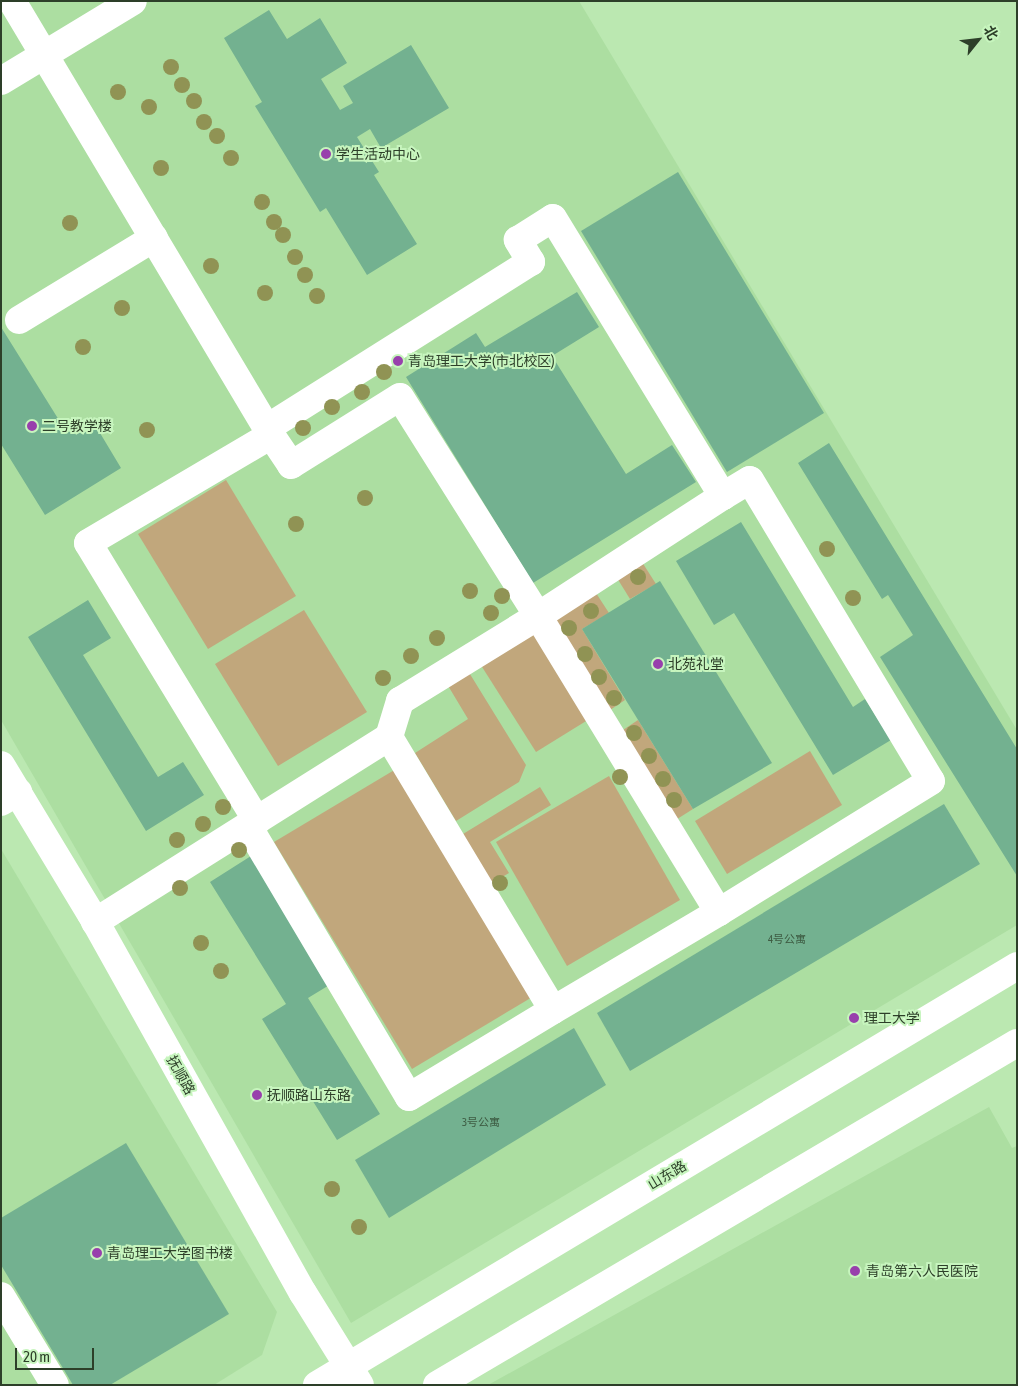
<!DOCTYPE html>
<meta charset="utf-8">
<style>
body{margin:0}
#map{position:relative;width:1018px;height:1386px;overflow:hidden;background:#bbe8b1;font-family:"Asap Condensed","Noto Sans SC",sans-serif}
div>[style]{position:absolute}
.built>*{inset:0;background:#acdea1}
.green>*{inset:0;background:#c1a77c}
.building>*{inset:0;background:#73b190}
.minor>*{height:28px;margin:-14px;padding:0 14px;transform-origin:14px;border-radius:14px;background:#fff}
.major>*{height:28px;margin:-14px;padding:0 14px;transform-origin:14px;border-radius:14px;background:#fff}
.trees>*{width:16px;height:16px;margin:-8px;border-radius:50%;background:#909354}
.dots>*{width:14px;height:14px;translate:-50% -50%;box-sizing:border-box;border:2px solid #c7f5be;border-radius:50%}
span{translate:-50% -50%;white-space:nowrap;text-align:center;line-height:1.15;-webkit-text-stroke:4px #c7f5be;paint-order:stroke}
.number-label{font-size:11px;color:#3e5c43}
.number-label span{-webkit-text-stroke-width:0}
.poi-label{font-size:14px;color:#2d3f29}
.left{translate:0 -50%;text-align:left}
.street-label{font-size:14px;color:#2d3f29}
.frame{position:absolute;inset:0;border:2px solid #2d3f29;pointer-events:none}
.north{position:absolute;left:953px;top:15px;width:50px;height:50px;-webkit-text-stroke:4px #c7f5be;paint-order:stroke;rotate:61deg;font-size:14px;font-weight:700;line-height:20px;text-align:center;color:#2d3f29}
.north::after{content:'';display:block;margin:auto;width:18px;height:22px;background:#2d3f29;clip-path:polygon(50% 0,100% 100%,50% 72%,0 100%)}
.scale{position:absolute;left:15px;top:1348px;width:79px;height:22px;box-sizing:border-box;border:2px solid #2d3f29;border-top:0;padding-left:6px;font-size:15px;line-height:18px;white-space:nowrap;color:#2d3f29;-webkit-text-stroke:4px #c7f5be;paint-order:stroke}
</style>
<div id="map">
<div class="built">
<i style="clip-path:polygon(1px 1px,579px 1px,1017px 730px,1017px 925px,351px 1323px,1px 720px)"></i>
<i style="clip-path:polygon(1px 849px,277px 1312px,262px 1355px,214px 1385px,1px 1385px)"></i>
<i style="clip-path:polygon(989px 1107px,1012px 1148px,1017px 1146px,1017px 1385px,488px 1385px)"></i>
</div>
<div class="green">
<i style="clip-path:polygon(226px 480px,296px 596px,208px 649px,138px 534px)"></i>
<i style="clip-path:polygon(642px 562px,656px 584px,630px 599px,617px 578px)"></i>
<i style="clip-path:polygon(596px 593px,609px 613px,582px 629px,625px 700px,607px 712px,551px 621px)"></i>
<i style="clip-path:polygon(304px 610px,367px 712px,278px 766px,215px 664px)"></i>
<i style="clip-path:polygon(533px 624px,591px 718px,536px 752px,477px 659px)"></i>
<i style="clip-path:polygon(465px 666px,526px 765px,519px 782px,456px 821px,415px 753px,468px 719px,444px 679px)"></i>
<i style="clip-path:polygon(638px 720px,693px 809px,674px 821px,620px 732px)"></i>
<i style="clip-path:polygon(810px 751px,842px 805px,727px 874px,695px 821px)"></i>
<i style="clip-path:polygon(396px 769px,534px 996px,412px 1069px,274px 842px)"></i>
<i style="clip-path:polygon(609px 776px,680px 900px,567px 966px,496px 842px)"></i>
<i style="clip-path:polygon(540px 787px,551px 805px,490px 842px,509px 873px,492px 883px,463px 834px)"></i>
</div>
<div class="building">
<i style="clip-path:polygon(269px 10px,287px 39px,320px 18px,347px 63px,321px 79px,340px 110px,353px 103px,343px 86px,411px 45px,449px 108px,381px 148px,370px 129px,357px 137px,379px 172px,374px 175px,417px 244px,367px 275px,326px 208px,320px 212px,255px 106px,262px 102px,224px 38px)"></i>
<i style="clip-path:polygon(678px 172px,824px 413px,727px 472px,581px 231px)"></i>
<i style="clip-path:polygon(577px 292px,599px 327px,552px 356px,626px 474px,672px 445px,696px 482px,533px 583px,406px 377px,476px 333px,485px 347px)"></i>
<i style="clip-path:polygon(1px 327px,67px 433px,91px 418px,121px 468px,45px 515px,1px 444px)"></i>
<i style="clip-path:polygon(829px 443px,1017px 749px,1017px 876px,880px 657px,913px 635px,888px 595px,882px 599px,798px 463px)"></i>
<i style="clip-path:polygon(741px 522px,853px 707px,865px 699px,891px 740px,833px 775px,734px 613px,714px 625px,676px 561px)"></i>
<i style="clip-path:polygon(660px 581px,772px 763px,693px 809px,582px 629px)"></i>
<i style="clip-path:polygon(88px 600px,111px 638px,83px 655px,158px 777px,183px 762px,204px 795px,146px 831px,28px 637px)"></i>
<i style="clip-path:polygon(944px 804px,980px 864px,630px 1071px,597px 1013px)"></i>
<i style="clip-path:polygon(251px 856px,331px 984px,308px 998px,380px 1114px,337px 1140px,262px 1019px,286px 1004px,210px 882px)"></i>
<i style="clip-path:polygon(574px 1028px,606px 1085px,389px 1218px,355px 1160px)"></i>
<i style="clip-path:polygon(126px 1143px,229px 1314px,110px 1385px,73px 1385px,1px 1265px,1px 1218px)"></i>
</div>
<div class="minor">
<i style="left:12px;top:1px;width:505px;rotate:59.17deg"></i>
<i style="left:1px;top:81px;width:154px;rotate:-31.2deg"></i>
<i style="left:19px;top:320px;width:158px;rotate:-31.3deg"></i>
<i style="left:267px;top:428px;width:312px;rotate:-32.2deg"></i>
<i style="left:531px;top:262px;width:26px;rotate:-121deg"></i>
<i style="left:518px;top:240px;width:41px;rotate:-32.2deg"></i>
<i style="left:553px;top:218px;width:326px;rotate:58.6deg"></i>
<i style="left:723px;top:496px;width:31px;rotate:-31deg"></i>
<i style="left:750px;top:480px;width:351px;rotate:59deg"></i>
<i style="left:931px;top:781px;width:249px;rotate:148.3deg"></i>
<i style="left:1px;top:802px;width:20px;rotate:-30deg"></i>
<i style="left:257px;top:821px;width:325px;rotate:-121.3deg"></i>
<i style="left:88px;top:543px;width:212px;rotate:-30.5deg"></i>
<i style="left:271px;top:435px;width:36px;rotate:56deg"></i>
<i style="left:291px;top:465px;width:128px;rotate:-32deg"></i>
<i style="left:400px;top:397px;width:259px;rotate:57.8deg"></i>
<i style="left:538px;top:616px;width:221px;rotate:-33deg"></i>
<i style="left:248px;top:826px;width:315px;rotate:59.3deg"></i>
<i style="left:409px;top:1097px;width:168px;rotate:-31.1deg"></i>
<i style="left:95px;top:922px;width:347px;rotate:-32.2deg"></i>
<i style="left:389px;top:737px;width:38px;rotate:-73deg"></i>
<i style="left:400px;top:701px;width:162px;rotate:-31.6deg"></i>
<i style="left:538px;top:616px;width:347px;rotate:58.6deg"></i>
<i style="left:719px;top:912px;width:193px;rotate:149.4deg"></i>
<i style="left:553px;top:1010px;width:318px;rotate:-121deg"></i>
<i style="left:1px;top:1296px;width:104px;rotate:58.8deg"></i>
</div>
<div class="major">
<i style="left:1px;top:765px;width:174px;rotate:58.9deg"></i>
<i style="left:91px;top:914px;width:434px;rotate:60.8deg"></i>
<i style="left:303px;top:1293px;width:108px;rotate:58.2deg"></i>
<i style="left:317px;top:1385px;width:816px;rotate:-30.9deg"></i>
<i style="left:437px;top:1385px;width:673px;rotate:-30.53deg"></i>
</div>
<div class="trees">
<i style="left:171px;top:67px"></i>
<i style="left:182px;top:85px"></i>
<i style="left:118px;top:92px"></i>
<i style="left:194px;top:101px"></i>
<i style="left:149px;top:107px"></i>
<i style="left:204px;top:122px"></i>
<i style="left:217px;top:136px"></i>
<i style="left:231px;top:158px"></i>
<i style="left:161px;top:168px"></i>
<i style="left:262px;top:202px"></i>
<i style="left:274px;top:222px"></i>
<i style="left:70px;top:223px"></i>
<i style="left:283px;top:235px"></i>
<i style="left:295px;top:257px"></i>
<i style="left:211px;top:266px"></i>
<i style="left:305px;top:275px"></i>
<i style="left:265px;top:293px"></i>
<i style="left:317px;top:296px"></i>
<i style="left:122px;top:308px"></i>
<i style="left:83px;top:347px"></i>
<i style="left:384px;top:372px"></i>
<i style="left:362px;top:392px"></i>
<i style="left:332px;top:407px"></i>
<i style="left:303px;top:428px"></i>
<i style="left:147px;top:430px"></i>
<i style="left:365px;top:498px"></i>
<i style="left:296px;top:524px"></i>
<i style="left:827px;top:549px"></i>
<i style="left:638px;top:577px"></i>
<i style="left:470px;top:591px"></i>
<i style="left:502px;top:596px"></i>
<i style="left:853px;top:598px"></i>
<i style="left:591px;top:611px"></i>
<i style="left:491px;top:613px"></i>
<i style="left:569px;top:628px"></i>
<i style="left:437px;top:638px"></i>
<i style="left:585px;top:654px"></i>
<i style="left:411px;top:656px"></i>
<i style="left:599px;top:677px"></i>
<i style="left:383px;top:678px"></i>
<i style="left:614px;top:698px"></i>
<i style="left:634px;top:733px"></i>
<i style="left:649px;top:756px"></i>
<i style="left:620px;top:777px"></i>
<i style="left:663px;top:779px"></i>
<i style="left:674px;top:800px"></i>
<i style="left:223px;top:807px"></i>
<i style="left:203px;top:824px"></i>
<i style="left:177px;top:840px"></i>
<i style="left:239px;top:850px"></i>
<i style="left:500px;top:883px"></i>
<i style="left:180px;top:888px"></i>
<i style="left:201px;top:943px"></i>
<i style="left:221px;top:971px"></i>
<i style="left:332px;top:1189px"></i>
<i style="left:359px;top:1227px"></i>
</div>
<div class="dots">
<i style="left:326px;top:154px;background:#9840ac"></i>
<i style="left:398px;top:361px;background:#9840ac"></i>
<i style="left:32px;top:426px;background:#9840ac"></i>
<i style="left:658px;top:664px;background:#9840ac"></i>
<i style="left:854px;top:1018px;background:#9840ac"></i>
<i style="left:257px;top:1095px;background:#9840ac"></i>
<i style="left:97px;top:1253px;background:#9840ac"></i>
<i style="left:855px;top:1271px;background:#9840ac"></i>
</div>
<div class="number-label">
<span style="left:787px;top:939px">4号公寓</span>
<span style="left:481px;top:1122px">3号公寓</span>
</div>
<div class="poi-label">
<span class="left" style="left:336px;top:154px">学生活动中心</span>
<span class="left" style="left:408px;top:361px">青岛理工大学(市北校区)</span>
<span class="left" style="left:42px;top:426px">二号教学楼</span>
<span class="left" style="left:668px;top:664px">北苑礼堂</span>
<span class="left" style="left:864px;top:1018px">理工大学</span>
<span class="left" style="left:267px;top:1095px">抚顺路山东路</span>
<span class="left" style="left:107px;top:1253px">青岛理工大学图书楼</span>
<span class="left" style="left:866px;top:1271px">青岛第六人民医院</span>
</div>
<div class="street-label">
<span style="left:181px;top:1075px;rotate:61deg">抚顺路</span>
<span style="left:667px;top:1175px;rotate:-31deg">山东路</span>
</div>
<div class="frame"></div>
<div class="north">北</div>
<div class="scale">20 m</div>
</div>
